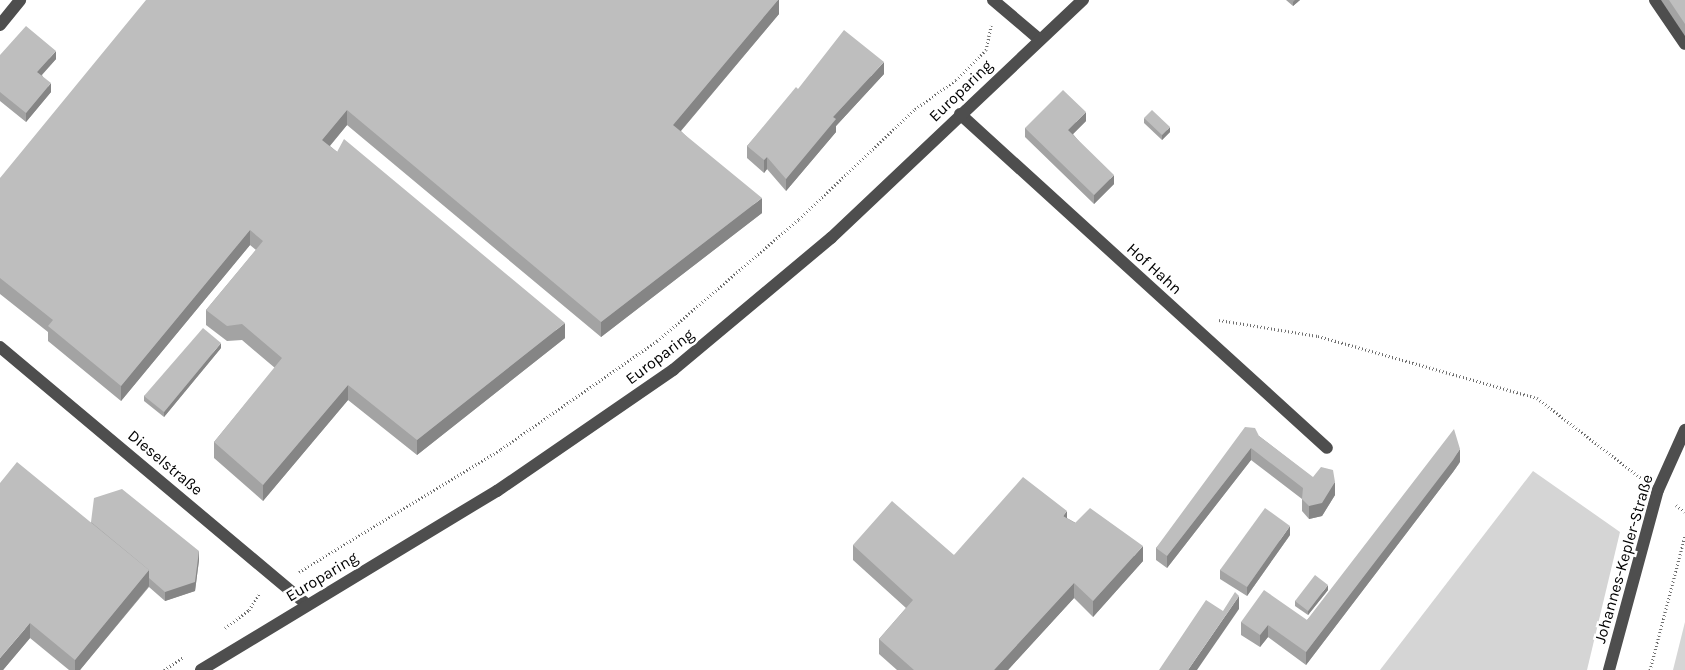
<!DOCTYPE html>
<meta charset="utf-8">
<style>
body{margin:0}
#map{position:relative;width:1685px;height:670px;overflow:hidden;background:#fff;font-family:Karla,sans-serif}
div>[style]{position:absolute}
.green>*{inset:0;background:#d5d5d5}
.path>*{height:3px;margin-top:-1.5px;transform-origin:0;background:repeating-linear-gradient(90deg,#707070 0 1px,transparent 0 3.5px)}
.minor>*{height:12px;margin:-6px;padding:0 6px;transform-origin:6px;border-radius:6px;background:#4e4e4e}
.wall>*{inset:0;background:#a3a3a3}
.shaded-wall>*{inset:0;background:#858585}
.building>*{inset:0;background:#bebebe}
span{translate:-50% -50%;white-space:nowrap;text-align:center;line-height:1.15;-webkit-text-stroke:5px #fff;paint-order:stroke}
.street-label{font-size:16px;color:#000}
</style>
<div id="map">
<div class="green">
<i style="clip-path:polygon(1533px 471px,1620px 532px,1587px 670px,1380px 670px)"></i>
<i style="clip-path:polygon(1685px 622px,1685px 670px,1673px 670px)"></i>
</div>
<div class="path">
<i style="left:1219px;top:320px;width:100px;rotate:9.2deg"></i>
<i style="left:1318px;top:336px;width:228px;rotate:15.8deg"></i>
<i style="left:1537px;top:398px;width:131px;rotate:37.6deg"></i>
<i style="left:1676px;top:505px;width:11px;rotate:38deg"></i>
<i style="left:299px;top:572px;width:237px;rotate:-31.3deg"></i>
<i style="left:501px;top:449px;width:190px;rotate:-34.7deg"></i>
<i style="left:657px;top:341px;width:187px;rotate:-40.7deg"></i>
<i style="left:799px;top:219px;width:160px;rotate:-43.5deg"></i>
<i style="left:915px;top:109px;width:50px;rotate:-35.3deg"></i>
<i style="left:956px;top:80px;width:42px;rotate:-45deg"></i>
<i style="left:986px;top:50px;width:25px;rotate:-78deg"></i>
<i style="left:225px;top:628px;width:30px;rotate:-37deg"></i>
<i style="left:249px;top:610px;width:20px;rotate:-57deg"></i>
<i style="left:164px;top:670px;width:23px;rotate:-34deg"></i>
<i style="left:1650px;top:670px;width:138px;rotate:-75.4deg"></i>
</div>
<div class="minor">
<i style="left:993px;top:0;width:60px;rotate:40.3deg"></i>
<i style="left:1655px;top:0;width:53px;rotate:55.7deg"></i>
<i style="left:0;top:25px;width:32px;rotate:-51deg"></i>
<i style="left:960px;top:114px;width:496px;rotate:42.3deg"></i>
<i style="left:0;top:347px;width:401px;rotate:40deg"></i>
<i style="left:201px;top:670px;width:346px;rotate:-31.2deg"></i>
<i style="left:497px;top:491px;width:214px;rotate:-34.5deg"></i>
<i style="left:673px;top:370px;width:206px;rotate:-39.9deg"></i>
<i style="left:831px;top:238px;width:347px;rotate:-43.4deg"></i>
<i style="left:1609px;top:670px;width:187px;rotate:-74.8deg"></i>
<i style="left:1658px;top:490px;width:66px;rotate:-65.8deg"></i>
</div>
<div class="wall">
<i style="clip-path:polygon(779px 0,779px 14px,681px 131px,762px 213px,601px 337px,347px 125px,330px 146px,565px 338px,417px 455px,348px 400px,263px 501px,214px 458px,214px 442px,275px 368px,242px 340px,227px 341px,206px 325px,206px 310px,256px 250px,250px 245px,121px 401px,48px 341px,48px 332px,0 294px,0 178px)"></i>
<i style="clip-path:polygon(1286px 0,1300px 0,1293px 6px)"></i>
<i style="clip-path:polygon(1661px 0,1685px 0,1685px 36px)"></i>
<i style="clip-path:polygon(0 55px,56px 59px,42px 75px,51px 92px,26px 122px,0 101px)"></i>
<i style="clip-path:polygon(884px 74px,836px 126px,836px 132px,786px 191px,767px 169px,764px 173px,747px 158px,747px 146px,798px 89px)"></i>
<i style="clip-path:polygon(1144px 118px,1170px 132px,1162px 140px,1144px 123px)"></i>
<i style="clip-path:polygon(1086px 121px,1073px 134px,1114px 184px,1094px 204px,1025px 137px,1025px 128px)"></i>
<i style="clip-path:polygon(221px 348px,164px 417px,144px 401px,144px 396px)"></i>
<i style="clip-path:polygon(1259px 436px,1335px 495px,1322px 516px,1309px 519px,1302px 511px,1302px 499px,1251px 460px,1167px 568px,1156px 560px,1156px 548px)"></i>
<i style="clip-path:polygon(1460px 462px,1453px 472px,1306px 665px,1268px 637px,1260px 647px,1241px 635px,1241px 622px,1307px 620px)"></i>
<i style="clip-path:polygon(1067px 518px,1143px 561px,1093px 617px,1074px 598px,1008px 670px,897px 670px,879px 654px,879px 639px,906px 608px,853px 560px,853px 545px,954px 555px)"></i>
<i style="clip-path:polygon(91px 522px,199px 560px,195px 591px,165px 601px,149px 587px,80px 670px,69px 670px,30px 638px,3px 670px,0 670px)"></i>
<i style="clip-path:polygon(1290px 535px,1247px 596px,1220px 579px,1220px 570px)"></i>
<i style="clip-path:polygon(1328px 590px,1308px 615px,1295px 606px,1295px 601px)"></i>
</div>
<div class="shaded-wall">
<i style="clip-path:polygon(778px 0,779px 0,779px 14px,673px 140px,673px 125px)"></i>
<i style="clip-path:polygon(1295px 0,1300px 0,1293px 6px,1293px 2px)"></i>
<i style="clip-path:polygon(56px 51px,56px 59px,37px 80px,37px 72px)"></i>
<i style="clip-path:polygon(884px 62px,884px 74px,836px 126px,836px 132px,786px 191px,786px 179px,833px 117px)"></i>
<i style="clip-path:polygon(51px 83px,51px 92px,26px 122px,26px 113px)"></i>
<i style="clip-path:polygon(347px 110px,347px 125px,322px 155px,322px 140px)"></i>
<i style="clip-path:polygon(1086px 112px,1086px 121px,1068px 139px,1068px 130px)"></i>
<i style="clip-path:polygon(1170px 127px,1170px 132px,1162px 140px,1162px 135px)"></i>
<i style="clip-path:polygon(767px 157px,767px 169px,764px 173px,764px 160px)"></i>
<i style="clip-path:polygon(1114px 175px,1114px 184px,1094px 204px,1094px 195px)"></i>
<i style="clip-path:polygon(762px 198px,762px 213px,601px 337px,601px 322px)"></i>
<i style="clip-path:polygon(250px 230px,250px 245px,121px 401px,121px 386px)"></i>
<i style="clip-path:polygon(565px 323px,565px 338px,417px 455px,417px 440px)"></i>
<i style="clip-path:polygon(221px 343px,221px 348px,164px 417px,164px 412px)"></i>
<i style="clip-path:polygon(348px 385px,348px 400px,263px 501px,263px 485px)"></i>
<i style="clip-path:polygon(1251px 448px,1251px 460px,1167px 568px,1167px 556px)"></i>
<i style="clip-path:polygon(1460px 449px,1460px 462px,1453px 472px,1306px 665px,1306px 652px)"></i>
<i style="clip-path:polygon(1335px 482px,1335px 495px,1322px 516px,1309px 519px,1309px 506px)"></i>
<i style="clip-path:polygon(1067px 511px,1067px 526px,1063px 516px)"></i>
<i style="clip-path:polygon(1290px 526px,1290px 535px,1247px 596px,1247px 587px)"></i>
<i style="clip-path:polygon(1143px 546px,1143px 561px,1093px 617px,1093px 601px)"></i>
<i style="clip-path:polygon(199px 551px,199px 560px,195px 591px,165px 601px,165px 592px)"></i>
<i style="clip-path:polygon(149px 570px,149px 586px,80px 670px,75px 670px,75px 660px)"></i>
<i style="clip-path:polygon(1074px 583px,1074px 598px,1008px 670px,994px 670px)"></i>
<i style="clip-path:polygon(1328px 585px,1328px 590px,1308px 615px,1308px 611px)"></i>
<i style="clip-path:polygon(1239px 596px,1239px 609px,1197px 670px,1188px 670px)"></i>
<i style="clip-path:polygon(30px 623px,30px 638px,3px 670px,0 670px,0 658px)"></i>
<i style="clip-path:polygon(1268px 625px,1268px 637px,1260px 647px,1260px 635px)"></i>
</div>
<div class="building">
<i style="clip-path:polygon(146px 0,778px 0,673px 125px,762px 198px,601px 322px,347px 110px,322px 140px,337px 152px,344px 139px,565px 323px,417px 440px,348px 385px,263px 485px,214px 442px,282px 358px,242px 324px,227px 326px,206px 310px,263px 241px,250px 230px,121px 386px,48px 326px,53px 320px,0 278px,0 178px)"></i>
<i style="clip-path:polygon(1669px 0,1685px 0,1685px 24px)"></i>
<i style="clip-path:polygon(26px 26px,56px 51px,37px 72px,51px 83px,26px 113px,0 92px,0 55px)"></i>
<i style="clip-path:polygon(844px 30px,884px 62px,833px 117px,836px 119px,786px 179px,767px 157px,764px 160px,747px 146px,796px 87px,798px 89px)"></i>
<i style="clip-path:polygon(1063px 90px,1086px 112px,1068px 130px,1114px 175px,1094px 195px,1025px 128px)"></i>
<i style="clip-path:polygon(1152px 110px,1170px 127px,1162px 135px,1144px 118px)"></i>
<i style="clip-path:polygon(203px 328px,221px 343px,164px 412px,144px 396px)"></i>
<i style="clip-path:polygon(1245px 427px,1255px 428px,1259px 436px,1313px 477px,1321px 467px,1333px 470px,1335px 482px,1322px 503px,1309px 506px,1302px 499px,1303px 488px,1251px 448px,1167px 556px,1156px 548px)"></i>
<i style="clip-path:polygon(1454px 429px,1460px 449px,1453px 460px,1306px 652px,1268px 625px,1260px 635px,1241px 622px,1264px 590px,1307px 620px)"></i>
<i style="clip-path:polygon(17px 462px,149px 570px,75px 660px,30px 623px,0 658px,0 483px)"></i>
<i style="clip-path:polygon(1023px 477px,1067px 511px,1063px 516px,1075px 523px,1090px 508px,1143px 546px,1093px 601px,1074px 583px,994px 670px,914px 670px,879px 639px,913px 600px,853px 545px,892px 501px,954px 555px)"></i>
<i style="clip-path:polygon(122px 489px,199px 551px,195px 582px,165px 592px,149px 578px,149px 570px,91px 522px,94px 498px)"></i>
<i style="clip-path:polygon(1265px 508px,1290px 526px,1247px 587px,1220px 570px)"></i>
<i style="clip-path:polygon(1315px 575px,1328px 585px,1308px 611px,1295px 601px)"></i>
<i style="clip-path:polygon(1235px 592px,1239px 596px,1188px 670px,1159px 670px,1206px 600px,1223px 611px)"></i>
</div>
<div class="street-label">
<span style="left:961px;top:91px;rotate:-44deg">Europaring</span>
<span style="left:1154px;top:269px;rotate:42deg">Hof Hahn</span>
<span style="left:660px;top:357px;rotate:-37deg">Europaring</span>
<span style="left:165px;top:463px;rotate:40deg">Dieselstraße</span>
<span style="left:1624px;top:559px;rotate:-74deg">Johannes-Kepler-Straße</span>
<span style="left:322px;top:577px;rotate:-31deg">Europaring</span>
</div>
</div>
